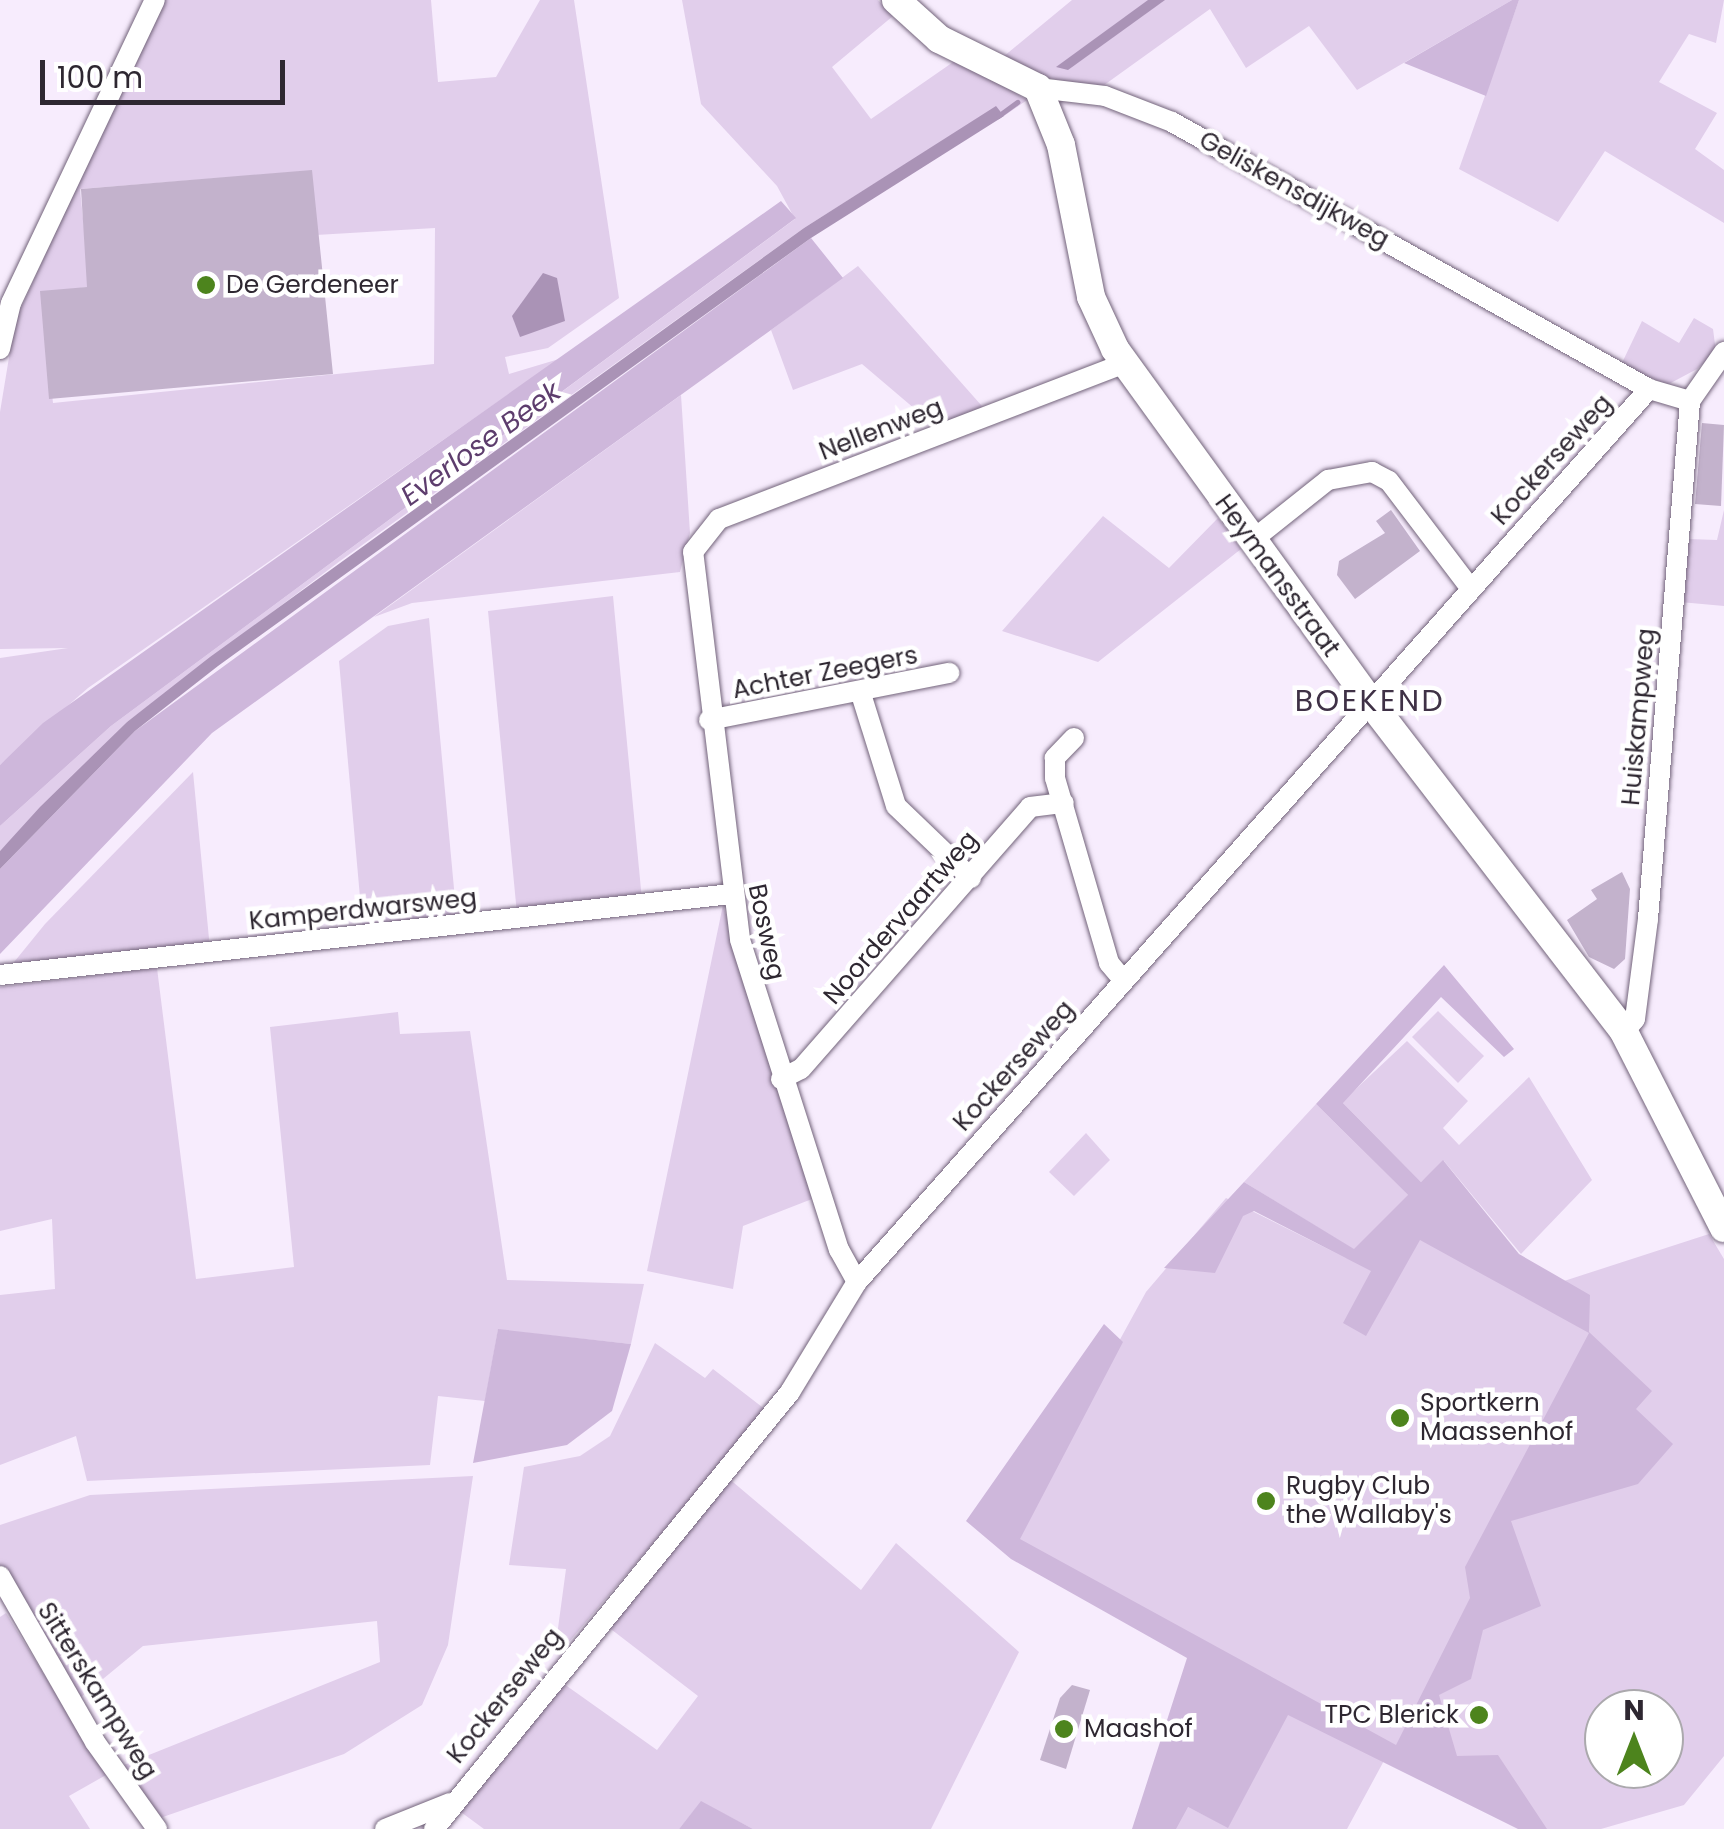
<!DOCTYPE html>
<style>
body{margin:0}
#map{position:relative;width:1724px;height:1829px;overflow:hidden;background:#f7ecfd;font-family:Poppins,sans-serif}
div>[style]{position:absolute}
.green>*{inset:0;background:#e1ceeb}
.forest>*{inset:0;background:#ceb7db}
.water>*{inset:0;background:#aa93b6}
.stream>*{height:5px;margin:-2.5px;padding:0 2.5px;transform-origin:2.5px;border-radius:2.5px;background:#aa93b6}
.building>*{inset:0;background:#c3b2cc}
.roads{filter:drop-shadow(0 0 2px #72637a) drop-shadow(0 0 2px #72637a)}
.street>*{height:20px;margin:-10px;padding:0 10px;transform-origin:10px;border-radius:10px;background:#fff}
.secondary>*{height:28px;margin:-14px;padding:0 14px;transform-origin:14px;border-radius:14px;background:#fff}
.dots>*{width:28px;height:28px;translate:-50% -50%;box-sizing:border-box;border:5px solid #fff;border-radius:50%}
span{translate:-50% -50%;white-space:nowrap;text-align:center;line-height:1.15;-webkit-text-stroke:9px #fff;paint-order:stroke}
.street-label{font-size:25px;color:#2e2731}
.poi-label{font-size:25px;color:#2e2731}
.left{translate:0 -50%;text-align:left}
.right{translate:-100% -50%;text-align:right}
.water-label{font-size:28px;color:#5d3d6d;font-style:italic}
.quarter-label{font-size:30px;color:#3f3146;letter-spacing:2.5px}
.north{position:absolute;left:1584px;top:1689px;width:100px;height:100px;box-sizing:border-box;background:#fff;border:2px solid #aba9ad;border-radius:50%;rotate:0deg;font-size:28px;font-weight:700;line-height:40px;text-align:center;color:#2e2731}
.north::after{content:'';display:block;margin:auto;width:35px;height:45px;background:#4d841d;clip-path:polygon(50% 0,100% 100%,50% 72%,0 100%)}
.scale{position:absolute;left:40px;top:60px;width:245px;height:45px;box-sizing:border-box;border:5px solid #2e2731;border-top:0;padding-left:12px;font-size:30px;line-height:35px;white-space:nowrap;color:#2e2731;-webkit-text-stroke:8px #fff;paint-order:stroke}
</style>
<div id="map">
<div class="green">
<i style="clip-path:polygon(evenodd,162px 0,431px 0,438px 82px,496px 77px,540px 0,574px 0,619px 298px,548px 348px,505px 357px,509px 374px,559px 359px,88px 688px,0 765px,0 658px,68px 648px,0 649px,0 412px,15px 321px,162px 0,309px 171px,316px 235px,435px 228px,434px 364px,53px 403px,41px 292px,90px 287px,80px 189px,309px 171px)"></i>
<i style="clip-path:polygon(682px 0,878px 0,893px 16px,832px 67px,871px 119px,959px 58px,1027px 100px,1004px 116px,996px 107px,804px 228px,340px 561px,127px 722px,0 851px,0 826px,111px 726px,795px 219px,777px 186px,701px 104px)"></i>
<i style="clip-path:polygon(1072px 0,1512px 0,1357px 90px,1309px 26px,1246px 68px,1210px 9px,1100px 88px,1027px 74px,1003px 57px)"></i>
<i style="clip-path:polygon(1519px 0,1724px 0,1716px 43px,1689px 34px,1659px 82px,1717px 113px,1695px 149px,1724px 170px,1724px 223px,1605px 151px,1558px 222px,1459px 169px)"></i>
<i style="clip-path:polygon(858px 266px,989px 414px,942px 432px,862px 364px,793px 390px,771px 330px)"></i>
<i style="clip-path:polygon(1694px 318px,1713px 329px,1716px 352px,1697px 369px,1667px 385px,1621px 365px,1642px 321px,1679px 343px)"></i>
<i style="clip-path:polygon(681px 395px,690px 533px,680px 572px,412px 603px,374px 617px)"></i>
<i style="clip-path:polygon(1724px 510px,1724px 606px,1680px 602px,1689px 539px,1717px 540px)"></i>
<i style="clip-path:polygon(1103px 516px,1169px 568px,1218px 518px,1241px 549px,1098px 662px,1002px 631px)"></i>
<i style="clip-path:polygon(613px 596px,642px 900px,517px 914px,488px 611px)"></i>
<i style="clip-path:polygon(429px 618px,457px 921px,363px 931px,339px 661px,388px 626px)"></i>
<i style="clip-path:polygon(193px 772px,210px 949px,6px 972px,45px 924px)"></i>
<i style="clip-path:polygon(723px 905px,812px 1199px,743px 1226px,733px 1289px,647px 1271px)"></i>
<i style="clip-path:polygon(157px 968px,196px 1279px,294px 1267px,270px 1027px,398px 1012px,400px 1034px,470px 1031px,507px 1280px,644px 1284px,631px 1344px,498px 1330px,485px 1401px,438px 1396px,430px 1465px,87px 1481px,76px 1436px,0 1465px,0 1295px,55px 1289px,52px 1219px,0 1231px,0 987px)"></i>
<i style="clip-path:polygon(1438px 1011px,1484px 1056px,1458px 1083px,1412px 1037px)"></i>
<i style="clip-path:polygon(1407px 1041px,1468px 1101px,1443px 1128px,1459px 1145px,1529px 1077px,1592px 1180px,1521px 1254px,1444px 1161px,1421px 1182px,1342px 1102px)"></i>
<i style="clip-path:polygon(evenodd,1316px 1104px,1408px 1195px,1564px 1281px,1709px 1234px,1724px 1259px,1724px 1756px,1684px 1805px,1601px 1829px,1527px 1829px,1386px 1757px,1347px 1829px,1159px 1829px,1174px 1800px,1228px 1827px,1296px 1698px,1008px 1544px,1146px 1292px,1226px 1198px,1346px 1258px,1353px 1249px,1244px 1182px,1316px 1104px,1604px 1709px,1664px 1709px,1664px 1769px,1604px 1769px,1604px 1709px)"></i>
<i style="clip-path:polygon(1086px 1133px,1110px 1160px,1074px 1196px,1049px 1172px)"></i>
<i style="clip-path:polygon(655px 1343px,705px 1378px,713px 1369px,766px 1410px,563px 1649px,556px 1643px,566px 1569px,509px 1565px,524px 1467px,580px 1456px,610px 1436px)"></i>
<i style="clip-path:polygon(473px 1476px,448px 1645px,422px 1705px,344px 1754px,160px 1818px,119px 1767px,380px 1662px,377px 1621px,143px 1646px,75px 1702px,0 1570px,0 1525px,90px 1495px)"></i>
<i style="clip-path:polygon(727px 1477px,861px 1590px,896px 1543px,1019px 1652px,931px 1829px,753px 1829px,701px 1802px,679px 1829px,484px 1829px,454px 1807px,557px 1679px,657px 1750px,698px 1696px,603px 1623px)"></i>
<i style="clip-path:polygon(6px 1613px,106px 1775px,69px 1796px,90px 1829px,0 1829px,0 1617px)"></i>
</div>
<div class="forest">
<i style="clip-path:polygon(1512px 0,1519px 0,1486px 96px,1404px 63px)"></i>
<i style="clip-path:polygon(781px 201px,796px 218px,111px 726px,0 826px,0 765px,43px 723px)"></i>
<i style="clip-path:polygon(811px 238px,843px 278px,212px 733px,0 954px,0 869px,135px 731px)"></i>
<i style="clip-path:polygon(1444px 965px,1514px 1049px,1504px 1057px,1441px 997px,1343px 1103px,1421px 1182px,1443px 1160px,1519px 1254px,1590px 1295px,1589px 1332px,1652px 1391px,1636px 1409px,1673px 1444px,1638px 1484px,1511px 1521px,1541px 1606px,1483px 1630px,1471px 1679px,1439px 1695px,1457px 1756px,1498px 1755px,1547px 1829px,1518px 1829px,1288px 1715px,1228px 1828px,1188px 1807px,1176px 1829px,1132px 1829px,1187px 1658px,1011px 1559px,966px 1521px,1104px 1324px,1123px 1342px,1020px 1539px,1396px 1745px,1470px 1598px,1465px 1567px,1589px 1333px,1420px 1240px,1366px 1336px,1343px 1323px,1371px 1271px,1254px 1211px,1243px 1216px,1215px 1273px,1164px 1268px,1244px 1182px,1354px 1249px,1408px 1195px,1316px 1104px)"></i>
<i style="clip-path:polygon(498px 1329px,631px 1344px,612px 1411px,567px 1445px,473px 1463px)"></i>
<i style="clip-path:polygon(701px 1801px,753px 1829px,679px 1829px)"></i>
</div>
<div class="water">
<i style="clip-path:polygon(1148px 0,1165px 0,1068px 70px,1056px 67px)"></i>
<i style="clip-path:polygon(996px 106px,1004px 116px,811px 238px,218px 666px,135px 731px,0 869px,0 851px,40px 807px,127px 722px,210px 657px,804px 228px)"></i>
<i style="clip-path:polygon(543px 273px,557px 278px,565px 321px,520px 337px,512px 316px)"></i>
</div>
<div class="stream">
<i style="left:998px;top:116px;width:24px;rotate:-36deg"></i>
</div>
<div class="building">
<i style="clip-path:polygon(312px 170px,333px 374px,49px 399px,40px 291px,87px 287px,81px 189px)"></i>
<i style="clip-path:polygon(1702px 423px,1724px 425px,1721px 506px,1695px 504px)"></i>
<i style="clip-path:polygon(1391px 510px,1420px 551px,1355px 599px,1337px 575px,1339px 561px,1385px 533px,1376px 521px)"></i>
<i style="clip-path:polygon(1622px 872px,1630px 889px,1625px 959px,1614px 969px,1589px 957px,1567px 920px,1597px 899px,1591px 890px)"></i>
<i style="clip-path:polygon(1072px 1685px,1090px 1690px,1066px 1769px,1040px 1760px,1060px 1698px)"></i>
</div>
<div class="roads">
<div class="street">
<i style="left:1038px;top:88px;width:67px;rotate:6.8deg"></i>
<i style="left:1105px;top:96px;width:72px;rotate:21.2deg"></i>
<i style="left:1172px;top:122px;width:547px;rotate:29.24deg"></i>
<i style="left:1649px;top:389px;width:43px;rotate:16.3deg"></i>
<i style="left:0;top:349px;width:47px;rotate:-76.6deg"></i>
<i style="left:11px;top:303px;width:335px;rotate:-64.6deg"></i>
<i style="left:1690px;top:401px;width:60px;rotate:-55.2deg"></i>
<i style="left:1250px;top:542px;width:100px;rotate:-38.5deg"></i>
<i style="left:1328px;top:480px;width:45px;rotate:-10.3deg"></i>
<i style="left:1372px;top:472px;width:19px;rotate:28deg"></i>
<i style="left:1389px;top:481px;width:136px;rotate:52.8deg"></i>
<i style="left:861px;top:694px;width:117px;rotate:72.6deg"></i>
<i style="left:896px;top:806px;width:104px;rotate:43.8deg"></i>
<i style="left:709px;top:720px;width:245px;rotate:-11.1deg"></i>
<i style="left:1074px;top:738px;width:28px;rotate:134deg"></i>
<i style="left:1055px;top:758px;width:20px;rotate:90deg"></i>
<i style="left:1055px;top:778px;width:193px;rotate:73.7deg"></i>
<i style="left:1109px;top:963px;width:23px;rotate:50deg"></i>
<i style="left:0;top:975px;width:735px;rotate:-6.32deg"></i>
<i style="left:1624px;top:1032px;width:17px;rotate:-50deg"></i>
<i style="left:1635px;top:1019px;width:101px;rotate:-82.6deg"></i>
<i style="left:1648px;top:919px;width:520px;rotate:-85.36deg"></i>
<i style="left:781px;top:1079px;width:22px;rotate:-27deg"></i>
<i style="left:801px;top:1069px;width:348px;rotate:-48.8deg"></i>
<i style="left:1030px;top:807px;width:34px;rotate:-7deg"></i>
<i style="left:857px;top:1282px;width:37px;rotate:-119deg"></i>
<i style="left:839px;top:1250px;width:326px;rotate:-107.7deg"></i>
<i style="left:740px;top:939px;width:390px;rotate:-96.9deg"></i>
<i style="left:693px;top:552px;width:42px;rotate:-51.8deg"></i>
<i style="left:719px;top:519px;width:435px;rotate:-21deg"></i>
<i style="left:0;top:1576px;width:191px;rotate:60.2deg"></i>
<i style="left:95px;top:1742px;width:107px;rotate:54.5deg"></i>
<i style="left:385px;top:1829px;width:70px;rotate:-21.8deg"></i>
<i style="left:434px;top:1829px;width:564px;rotate:-50.83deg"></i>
<i style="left:790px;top:1392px;width:129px;rotate:-58.7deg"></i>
<i style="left:857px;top:1282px;width:1194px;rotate:-48.43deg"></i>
</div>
<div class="secondary">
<i style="left:896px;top:0;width:58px;rotate:42.2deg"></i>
<i style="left:939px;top:39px;width:110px;rotate:26.3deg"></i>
<i style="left:1038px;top:88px;width:61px;rotate:68deg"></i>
<i style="left:1061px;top:145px;width:155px;rotate:78.8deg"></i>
<i style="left:1091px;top:297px;width:57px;rotate:65.2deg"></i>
<i style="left:1115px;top:349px;width:437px;rotate:54.1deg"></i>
<i style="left:1371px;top:703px;width:415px;rotate:52.4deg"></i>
<i style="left:1624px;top:1032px;width:220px;rotate:63deg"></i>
</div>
</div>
<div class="dots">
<i style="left:206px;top:285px;background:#4d841d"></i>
<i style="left:1400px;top:1418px;background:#4d841d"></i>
<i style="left:1266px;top:1501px;background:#4d841d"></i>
<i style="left:1479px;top:1715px;background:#4d841d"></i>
<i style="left:1064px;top:1729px;background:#4d841d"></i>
</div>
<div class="street-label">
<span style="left:1294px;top:190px;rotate:29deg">Geliskensdijkweg</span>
<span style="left:881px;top:430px;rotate:-21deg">Nellenweg</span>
<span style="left:1552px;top:460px;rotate:-48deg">Kockerseweg</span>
<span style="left:1277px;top:576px;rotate:54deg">Heymansstraat</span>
<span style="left:825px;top:673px;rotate:-11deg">Achter Zeegers</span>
<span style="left:1639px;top:717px;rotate:-85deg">Huiskampweg</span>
<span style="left:363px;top:910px;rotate:-6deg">Kamperdwarsweg</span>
<span style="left:901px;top:918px;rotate:-49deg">Noordervaartweg</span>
<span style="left:766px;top:932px;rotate:78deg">Bosweg</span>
<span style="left:1014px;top:1066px;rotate:-48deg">Kockerseweg</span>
<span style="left:97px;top:1691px;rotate:58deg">Sitterskampweg</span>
<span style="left:505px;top:1696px;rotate:-51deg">Kockerseweg</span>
</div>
<div class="poi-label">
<span class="left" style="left:226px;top:285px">De Gerdeneer</span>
<span class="left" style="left:1420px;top:1418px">Sportkern<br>Maassenhof</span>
<span class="left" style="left:1286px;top:1501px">Rugby Club<br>the Wallaby's</span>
<span class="right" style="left:1459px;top:1715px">TPC Blerick</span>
<span class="left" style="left:1084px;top:1729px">Maashof</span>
</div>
<div class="water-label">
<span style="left:481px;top:444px;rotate:-36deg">Everlose Beek</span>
</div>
<div class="quarter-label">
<span style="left:1370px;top:701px">BOEKEND</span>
</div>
<div class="north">N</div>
<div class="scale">100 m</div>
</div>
